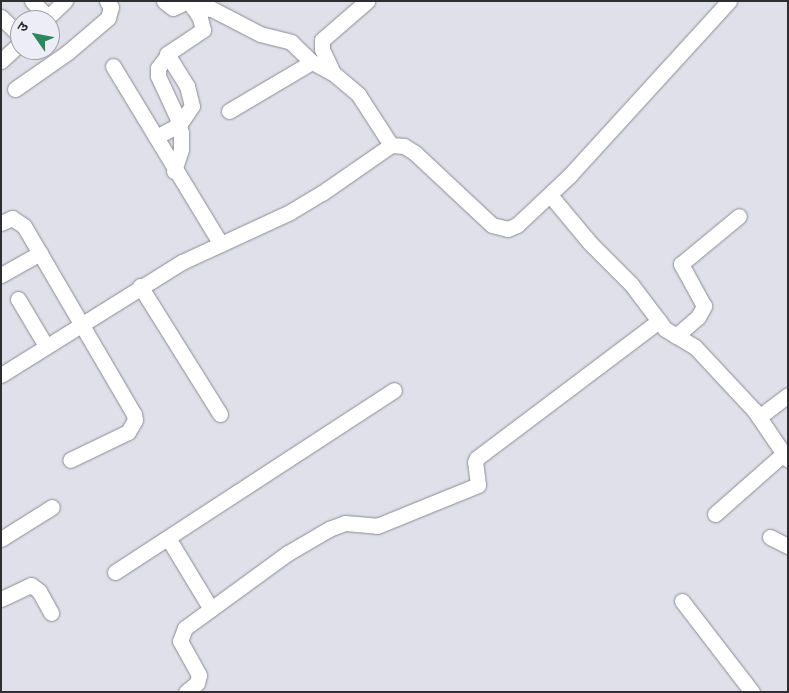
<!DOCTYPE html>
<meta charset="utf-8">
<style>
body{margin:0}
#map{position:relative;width:789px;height:693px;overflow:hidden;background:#dfe0e9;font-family:"Fira Sans","Noto Sans Devanagari",sans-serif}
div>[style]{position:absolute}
.roads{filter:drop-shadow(0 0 1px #8a8b93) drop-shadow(0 0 1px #8a8b93)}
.minor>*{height:15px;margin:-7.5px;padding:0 7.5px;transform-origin:7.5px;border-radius:7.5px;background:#fff}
span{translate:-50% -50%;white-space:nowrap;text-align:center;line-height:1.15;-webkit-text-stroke:4px #ecedf6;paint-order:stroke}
.frame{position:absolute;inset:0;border:2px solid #2e2e32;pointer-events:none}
.north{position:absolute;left:10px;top:10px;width:50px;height:50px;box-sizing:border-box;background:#ecedf6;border:1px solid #a0a1a8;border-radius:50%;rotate:303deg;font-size:14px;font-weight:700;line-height:20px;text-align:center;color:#2e2e32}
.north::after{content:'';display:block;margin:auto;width:18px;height:22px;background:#2c875d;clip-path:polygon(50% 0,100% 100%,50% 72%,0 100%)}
</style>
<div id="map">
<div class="roads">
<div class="minor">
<i style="left:32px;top:1px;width:23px;rotate:45deg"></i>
<i style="left:164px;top:1px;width:11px;rotate:38deg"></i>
<i style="left:173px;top:8px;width:17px;rotate:-25deg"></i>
<i style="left:193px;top:8px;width:19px;rotate:3deg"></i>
<i style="left:212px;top:9px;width:54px;rotate:27.5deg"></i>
<i style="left:260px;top:34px;width:32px;rotate:14deg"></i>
<i style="left:291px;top:42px;width:29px;rotate:44deg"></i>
<i style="left:312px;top:62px;width:24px;rotate:28deg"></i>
<i style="left:333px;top:73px;width:33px;rotate:40deg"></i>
<i style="left:358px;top:94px;width:61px;rotate:57.1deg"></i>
<i style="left:1px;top:17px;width:27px;rotate:45deg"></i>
<i style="left:45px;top:20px;width:28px;rotate:-44deg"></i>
<i style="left:1px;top:61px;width:26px;rotate:-43deg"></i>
<i style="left:113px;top:66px;width:208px;rotate:58.8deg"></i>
<i style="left:333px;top:73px;width:26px;rotate:-115deg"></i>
<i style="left:322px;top:49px;width:9px;rotate:-90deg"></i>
<i style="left:322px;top:40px;width:60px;rotate:-40.9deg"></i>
<i style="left:15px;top:89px;width:65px;rotate:-34.9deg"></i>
<i style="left:68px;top:52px;width:52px;rotate:-40.4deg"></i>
<i style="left:108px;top:18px;width:11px;rotate:-75deg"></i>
<i style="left:111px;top:7px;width:7px;rotate:-124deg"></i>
<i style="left:229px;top:111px;width:96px;rotate:-30.6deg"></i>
<i style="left:156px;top:137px;width:26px;rotate:-28deg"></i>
<i style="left:179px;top:125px;width:23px;rotate:-56deg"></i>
<i style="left:192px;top:106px;width:21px;rotate:-104deg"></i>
<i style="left:187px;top:86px;width:38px;rotate:-122deg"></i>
<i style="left:174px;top:171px;width:23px;rotate:-72deg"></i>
<i style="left:181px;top:149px;width:16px;rotate:-90deg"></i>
<i style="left:181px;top:133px;width:16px;rotate:-104deg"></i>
<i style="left:177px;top:117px;width:45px;rotate:-114.9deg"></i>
<i style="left:158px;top:76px;width:8px;rotate:-90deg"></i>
<i style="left:158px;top:68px;width:20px;rotate:-53deg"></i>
<i style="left:170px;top:52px;width:40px;rotate:-34deg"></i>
<i style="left:203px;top:30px;width:12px;rotate:-104deg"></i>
<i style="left:200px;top:18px;width:19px;rotate:-122deg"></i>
<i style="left:550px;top:195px;width:62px;rotate:50.2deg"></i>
<i style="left:590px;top:243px;width:58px;rotate:45deg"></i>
<i style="left:631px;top:284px;width:56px;rotate:52.9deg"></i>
<i style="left:665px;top:329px;width:35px;rotate:31deg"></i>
<i style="left:695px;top:347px;width:86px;rotate:46.9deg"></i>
<i style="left:754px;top:410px;width:60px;rotate:55.8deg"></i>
<i style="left:1px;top:223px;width:12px;rotate:-24deg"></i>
<i style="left:12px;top:218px;width:14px;rotate:34deg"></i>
<i style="left:24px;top:226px;width:218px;rotate:59.7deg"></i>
<i style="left:134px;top:414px;width:6px;rotate:81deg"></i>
<i style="left:135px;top:420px;width:14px;rotate:120deg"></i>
<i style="left:128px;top:432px;width:64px;rotate:154.2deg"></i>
<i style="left:1px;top:275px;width:45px;rotate:-29.4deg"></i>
<i style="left:140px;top:286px;width:151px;rotate:58deg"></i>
<i style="left:18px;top:299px;width:55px;rotate:59.2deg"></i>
<i style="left:676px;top:336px;width:29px;rotate:-41deg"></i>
<i style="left:698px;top:317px;width:13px;rotate:-61deg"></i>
<i style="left:704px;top:306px;width:48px;rotate:-118.7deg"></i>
<i style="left:681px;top:264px;width:75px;rotate:-39.6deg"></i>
<i style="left:1px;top:375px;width:213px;rotate:-32deg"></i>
<i style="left:182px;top:262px;width:119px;rotate:-24.8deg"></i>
<i style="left:290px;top:212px;width:37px;rotate:-31deg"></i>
<i style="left:322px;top:193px;width:84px;rotate:-34.8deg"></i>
<i style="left:391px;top:145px;width:13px;rotate:4deg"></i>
<i style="left:404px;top:146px;width:13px;rotate:32deg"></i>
<i style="left:415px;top:153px;width:105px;rotate:43.1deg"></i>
<i style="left:492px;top:225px;width:16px;rotate:14deg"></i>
<i style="left:508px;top:229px;width:10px;rotate:-24deg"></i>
<i style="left:517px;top:225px;width:73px;rotate:-43.3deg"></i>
<i style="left:570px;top:175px;width:236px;rotate:-47.6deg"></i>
<i style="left:759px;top:417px;width:36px;rotate:-37deg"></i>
<i style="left:715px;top:514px;width:91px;rotate:-41.4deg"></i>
<i style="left:770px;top:537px;width:20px;rotate:27deg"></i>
<i style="left:168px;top:538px;width:83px;rotate:58.8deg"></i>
<i style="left:1px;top:539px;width:60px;rotate:-32.1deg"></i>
<i style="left:115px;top:572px;width:333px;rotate:-33.1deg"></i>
<i style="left:1px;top:599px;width:33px;rotate:-25deg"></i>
<i style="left:31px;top:585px;width:10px;rotate:37deg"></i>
<i style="left:39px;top:591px;width:25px;rotate:61deg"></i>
<i style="left:682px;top:601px;width:115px;rotate:52.4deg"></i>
<i style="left:186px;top:692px;width:14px;rotate:-39deg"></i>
<i style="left:197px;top:683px;width:8px;rotate:-76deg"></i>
<i style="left:199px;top:675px;width:39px;rotate:-119deg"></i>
<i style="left:180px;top:641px;width:14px;rotate:-69deg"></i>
<i style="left:185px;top:628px;width:127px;rotate:-36.1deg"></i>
<i style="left:288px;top:553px;width:48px;rotate:-30.3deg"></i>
<i style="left:329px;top:529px;width:17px;rotate:-21deg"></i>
<i style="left:345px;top:523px;width:32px;rotate:5deg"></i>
<i style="left:377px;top:526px;width:109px;rotate:-22.1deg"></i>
<i style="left:478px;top:485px;width:23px;rotate:-97deg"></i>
<i style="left:475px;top:462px;width:4px;rotate:-63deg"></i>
<i style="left:477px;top:458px;width:228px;rotate:-37deg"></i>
</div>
</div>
<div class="frame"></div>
<div class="north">उ</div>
</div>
